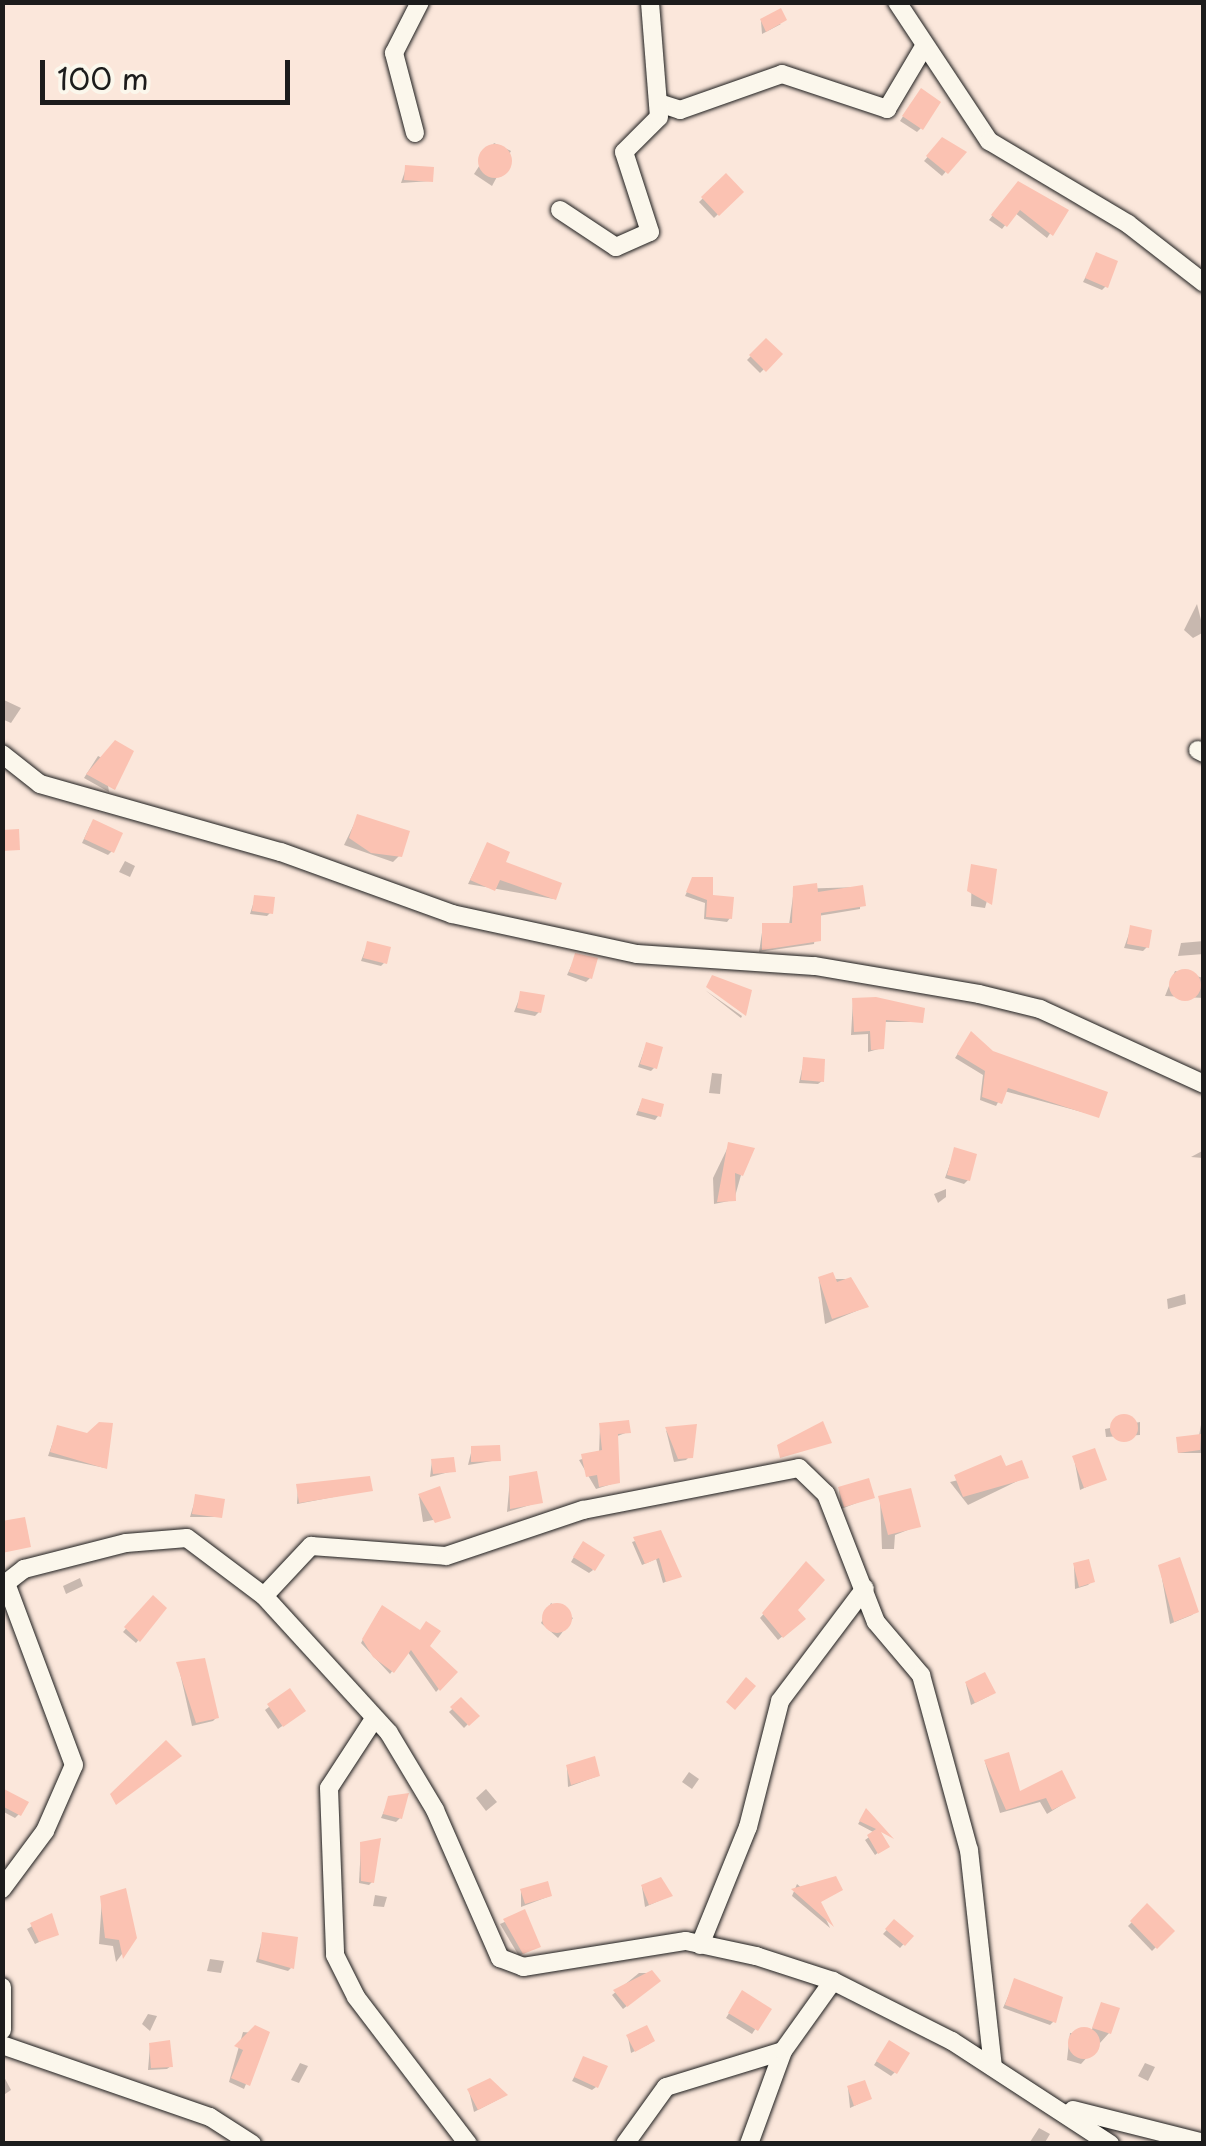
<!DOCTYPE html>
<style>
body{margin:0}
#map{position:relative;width:1206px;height:2146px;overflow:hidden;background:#fbe7db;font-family:"Playpen Sans",sans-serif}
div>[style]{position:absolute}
.shadow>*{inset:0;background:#0003}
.building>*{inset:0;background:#fbc2b2}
.round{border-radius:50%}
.roads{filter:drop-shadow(0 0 2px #1c1c1c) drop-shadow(0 0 2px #1c1c1c)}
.minor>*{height:18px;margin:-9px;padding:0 9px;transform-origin:9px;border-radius:9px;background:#fbf7ec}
span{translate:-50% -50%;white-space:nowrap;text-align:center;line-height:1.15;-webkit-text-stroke:9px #fbf7ec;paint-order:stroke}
.frame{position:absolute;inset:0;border:5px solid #1c1c1c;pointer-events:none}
.scale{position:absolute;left:40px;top:60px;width:250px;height:45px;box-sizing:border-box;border:5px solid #1c1c1c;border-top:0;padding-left:12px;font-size:30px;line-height:35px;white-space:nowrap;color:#1c1c1c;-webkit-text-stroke:8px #fbf7ec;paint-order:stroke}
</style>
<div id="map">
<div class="shadow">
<i style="clip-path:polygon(761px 21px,781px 24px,762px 34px)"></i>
<i style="clip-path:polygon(917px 95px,921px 128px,917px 132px,900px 121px)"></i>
<i style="clip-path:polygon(942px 141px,963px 152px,942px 176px,924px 161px)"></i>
<i style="clip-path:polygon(494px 143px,511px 151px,492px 186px,474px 174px)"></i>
<i style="clip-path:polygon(406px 168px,431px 181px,401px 183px)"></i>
<i style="clip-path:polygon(726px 176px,741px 192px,714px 218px,699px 202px)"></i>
<i style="clip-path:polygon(1018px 184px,1065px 211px,1047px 238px,1015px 213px,1002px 229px,989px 220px)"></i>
<i style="clip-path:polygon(1097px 255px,1106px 286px,1102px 290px,1083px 282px)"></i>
<i style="clip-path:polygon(766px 341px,779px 354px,760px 373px,747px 360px)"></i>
<i style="clip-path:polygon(1197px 604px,1204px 632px,1193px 638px,1184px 630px)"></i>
<i style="clip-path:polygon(4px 700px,21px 708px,11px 723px,2px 719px)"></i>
<i style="clip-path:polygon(98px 756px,104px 759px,109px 792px,84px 778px)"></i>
<i style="clip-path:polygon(358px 816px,400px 855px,393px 862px,344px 845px)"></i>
<i style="clip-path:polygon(90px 826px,112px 851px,108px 855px,82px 843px)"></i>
<i style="clip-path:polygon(487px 845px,502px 864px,554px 899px,468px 884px)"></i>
<i style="clip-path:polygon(125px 861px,135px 866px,130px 877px,119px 872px)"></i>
<i style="clip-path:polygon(972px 867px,995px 871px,985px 908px,971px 906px)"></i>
<i style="clip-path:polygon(693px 879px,730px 918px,727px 922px,704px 919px,705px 903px,685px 896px)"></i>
<i style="clip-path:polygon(861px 887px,860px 909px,818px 916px,814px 944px,759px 952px,763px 926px,789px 925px,794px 889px)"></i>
<i style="clip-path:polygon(255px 898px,270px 913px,267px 916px,250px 914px)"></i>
<i style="clip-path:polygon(1131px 928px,1147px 947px,1143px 951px,1124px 948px)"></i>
<i style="clip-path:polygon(1204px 941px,1204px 954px,1178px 956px,1181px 943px)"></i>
<i style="clip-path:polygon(368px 943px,385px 962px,381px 966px,361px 961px)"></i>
<i style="clip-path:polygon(576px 956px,590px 978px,586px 982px,567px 975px)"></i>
<i style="clip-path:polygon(1175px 971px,1204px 978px,1204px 998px,1165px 996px)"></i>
<i style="clip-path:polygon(705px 990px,742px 1016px,741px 1018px)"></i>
<i style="clip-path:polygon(521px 994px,539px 1012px,535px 1016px,514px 1012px)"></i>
<i style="clip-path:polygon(853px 1001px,921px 1022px,883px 1022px,882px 1048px,868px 1052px,868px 1034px,851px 1035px)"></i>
<i style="clip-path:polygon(968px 1038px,992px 1054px,1097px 1116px,1004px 1091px,996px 1106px,980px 1100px,983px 1075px,955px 1058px)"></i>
<i style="clip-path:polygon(646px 1045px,655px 1067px,651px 1071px,638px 1067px)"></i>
<i style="clip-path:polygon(804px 1060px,822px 1081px,818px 1084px,799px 1083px)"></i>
<i style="clip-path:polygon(712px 1073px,722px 1074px,720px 1094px,709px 1093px)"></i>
<i style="clip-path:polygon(642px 1100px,658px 1116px,655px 1120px,636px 1115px)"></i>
<i style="clip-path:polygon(729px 1145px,741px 1175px,734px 1200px,714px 1204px,713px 1178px)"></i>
<i style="clip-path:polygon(955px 1150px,968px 1180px,964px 1184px,945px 1178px)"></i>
<i style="clip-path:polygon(1204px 1150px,1203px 1158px,1191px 1157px)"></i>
<i style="clip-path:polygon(946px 1189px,946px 1197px,938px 1203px,934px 1194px)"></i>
<i style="clip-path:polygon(819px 1279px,850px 1279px,866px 1307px,825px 1324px)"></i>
<i style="clip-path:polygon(1185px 1294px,1186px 1304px,1168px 1309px,1167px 1299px)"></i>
<i style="clip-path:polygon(1204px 1408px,1204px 1453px,1178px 1453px,1177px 1439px,1199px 1436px)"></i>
<i style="clip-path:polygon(1140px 1422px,1140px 1435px,1106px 1437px,1105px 1429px)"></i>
<i style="clip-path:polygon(600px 1425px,628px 1432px,615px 1437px,618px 1482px,596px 1489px,579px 1460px,599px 1454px)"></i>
<i style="clip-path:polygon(58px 1428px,105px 1468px,48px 1456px)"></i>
<i style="clip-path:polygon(666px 1430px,690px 1456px,686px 1460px,674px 1462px)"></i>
<i style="clip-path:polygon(472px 1449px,498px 1460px,468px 1465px)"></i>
<i style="clip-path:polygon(1074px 1458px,1104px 1479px,1080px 1490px)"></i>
<i style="clip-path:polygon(432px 1461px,453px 1471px,430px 1477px)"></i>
<i style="clip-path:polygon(1004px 1469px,1026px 1477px,968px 1505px,950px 1482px)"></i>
<i style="clip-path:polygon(510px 1479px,540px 1502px,507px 1512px)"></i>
<i style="clip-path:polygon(298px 1487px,370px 1490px,297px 1504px)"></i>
<i style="clip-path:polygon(839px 1490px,872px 1497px,841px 1509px)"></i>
<i style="clip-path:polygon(419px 1496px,448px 1517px,423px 1522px)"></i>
<i style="clip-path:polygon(196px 1497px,220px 1517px,190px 1517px)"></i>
<i style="clip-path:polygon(880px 1498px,918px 1526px,895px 1535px,894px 1549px,882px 1549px)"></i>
<i style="clip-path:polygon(660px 1533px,679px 1576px,663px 1583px,656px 1559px,642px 1565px,632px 1542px)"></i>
<i style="clip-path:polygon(579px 1548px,593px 1570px,589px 1573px,571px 1562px)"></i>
<i style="clip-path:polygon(806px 1565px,795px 1609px,803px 1619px,778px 1640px,760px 1618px)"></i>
<i style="clip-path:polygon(1074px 1565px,1092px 1581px,1088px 1585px,1075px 1589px)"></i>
<i style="clip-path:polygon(1160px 1567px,1196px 1611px,1192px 1615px,1170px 1624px)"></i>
<i style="clip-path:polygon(80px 1578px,83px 1586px,66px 1594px,63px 1586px)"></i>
<i style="clip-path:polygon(153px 1598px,164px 1608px,136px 1643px,123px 1632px)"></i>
<i style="clip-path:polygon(551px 1603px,573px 1618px,558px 1638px,541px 1623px)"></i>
<i style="clip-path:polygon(379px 1611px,455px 1672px,436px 1692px,407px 1651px,390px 1674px,361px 1643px)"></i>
<i style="clip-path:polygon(178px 1664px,217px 1717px,213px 1721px,192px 1726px)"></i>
<i style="clip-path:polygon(966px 1684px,989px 1696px,971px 1705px)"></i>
<i style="clip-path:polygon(290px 1691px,299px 1714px,278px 1729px,265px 1710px)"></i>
<i style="clip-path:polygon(461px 1701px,476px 1716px,464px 1728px,449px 1712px)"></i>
<i style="clip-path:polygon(985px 1762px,1019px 1794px,1073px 1798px,1047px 1814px,1040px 1802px,1000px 1813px)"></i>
<i style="clip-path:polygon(567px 1767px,598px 1776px,568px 1787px)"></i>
<i style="clip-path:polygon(689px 1772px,699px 1779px,692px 1789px,682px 1782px)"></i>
<i style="clip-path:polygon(486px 1789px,497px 1802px,486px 1811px,476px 1798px)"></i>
<i style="clip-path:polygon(2px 1791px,19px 1814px,15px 1818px,2px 1811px)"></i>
<i style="clip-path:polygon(389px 1799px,400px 1818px,396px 1822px,381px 1818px)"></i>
<i style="clip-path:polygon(866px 1811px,887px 1846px,875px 1855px,865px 1840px,875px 1833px,858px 1824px)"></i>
<i style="clip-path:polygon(361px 1844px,372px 1882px,369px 1885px,359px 1883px)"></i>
<i style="clip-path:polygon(797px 1884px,818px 1902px,830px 1928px,792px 1896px)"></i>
<i style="clip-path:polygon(642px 1887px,670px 1896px,645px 1907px)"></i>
<i style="clip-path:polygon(521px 1891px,550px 1896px,521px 1907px)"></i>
<i style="clip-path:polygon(375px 1895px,387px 1897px,384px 1907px,373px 1906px)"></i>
<i style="clip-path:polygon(102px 1898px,134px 1938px,116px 1962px,113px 1946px,99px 1944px)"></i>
<i style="clip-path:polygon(1147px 1907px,1172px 1931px,1152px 1951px,1128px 1926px)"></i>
<i style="clip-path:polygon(524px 1913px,538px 1946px,519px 1956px,500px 1924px)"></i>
<i style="clip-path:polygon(50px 1916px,56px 1934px,35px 1944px,27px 1929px)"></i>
<i style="clip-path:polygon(894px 1922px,911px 1936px,900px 1948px,883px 1934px)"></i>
<i style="clip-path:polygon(263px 1935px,291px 1968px,288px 1971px,256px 1962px)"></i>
<i style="clip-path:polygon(210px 1959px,224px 1961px,221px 1973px,207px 1971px)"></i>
<i style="clip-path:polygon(639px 1973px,651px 1973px,654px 1984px,623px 2009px,612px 1995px)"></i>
<i style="clip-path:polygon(1015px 1981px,1054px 2021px,1050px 2025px,1003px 2008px)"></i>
<i style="clip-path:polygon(739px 1997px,768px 2010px,752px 2034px,726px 2018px)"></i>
<i style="clip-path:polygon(1102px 2005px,1109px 2033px,1081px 2064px,1067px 2060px,1070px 2033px,1090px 2034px)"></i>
<i style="clip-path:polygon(148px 2014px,157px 2016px,150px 2031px,142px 2024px)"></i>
<i style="clip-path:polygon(243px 2032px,266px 2034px,244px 2089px,229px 2082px)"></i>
<i style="clip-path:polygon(628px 2037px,649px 2044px,631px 2053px)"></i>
<i style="clip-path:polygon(150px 2046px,171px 2066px,167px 2069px,148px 2070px)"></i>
<i style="clip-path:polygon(886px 2047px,895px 2072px,891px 2076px,874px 2065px)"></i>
<i style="clip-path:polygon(584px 2059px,596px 2087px,592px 2090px,572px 2081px)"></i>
<i style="clip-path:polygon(1145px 2063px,1155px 2067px,1148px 2081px,1138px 2076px)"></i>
<i style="clip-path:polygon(308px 2066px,299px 2083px,291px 2080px,300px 2063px)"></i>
<i style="clip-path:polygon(2px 2073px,11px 2090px,2px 2096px)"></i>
<i style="clip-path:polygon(848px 2088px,869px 2099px,850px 2108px)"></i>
<i style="clip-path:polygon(469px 2091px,501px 2098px,474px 2112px)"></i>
<i style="clip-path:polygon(1039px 2128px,1050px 2134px,1044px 2144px,1030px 2142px)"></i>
</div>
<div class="building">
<i style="clip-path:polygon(781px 8px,787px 20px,766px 32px,760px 19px)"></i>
<i style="clip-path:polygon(921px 88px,941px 102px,923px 130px,902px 116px)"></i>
<i style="clip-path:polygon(942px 137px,967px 152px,948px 174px,926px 156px)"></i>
<i class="round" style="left:478px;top:144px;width:34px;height:34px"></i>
<i style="clip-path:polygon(405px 165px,434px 167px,433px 182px,404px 180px)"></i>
<i style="clip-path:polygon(726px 173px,744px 192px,719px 216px,701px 197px)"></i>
<i style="clip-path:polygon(1018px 181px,1069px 210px,1053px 236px,1020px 210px,1007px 227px,991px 215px)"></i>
<i style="clip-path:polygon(1096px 252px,1118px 261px,1108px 288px,1085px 278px)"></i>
<i style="clip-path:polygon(766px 338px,783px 354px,766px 372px,749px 355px)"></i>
<i style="clip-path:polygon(115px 740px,134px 751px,115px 790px,86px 774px)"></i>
<i style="clip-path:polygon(357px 814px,410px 831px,402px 857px,371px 853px,349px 838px)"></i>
<i style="clip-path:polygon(93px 819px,123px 833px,114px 853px,84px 839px)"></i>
<i style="clip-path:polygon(19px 829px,20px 850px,2px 851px,2px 830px)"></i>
<i style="clip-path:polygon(487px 842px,510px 852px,506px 862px,562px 883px,556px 900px,500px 880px,495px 891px,470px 880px)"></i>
<i style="clip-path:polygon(971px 864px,997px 869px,992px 905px,967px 891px)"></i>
<i style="clip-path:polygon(692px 877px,713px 877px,713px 895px,734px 897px,732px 919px,706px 917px,707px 900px,686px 892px)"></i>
<i style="clip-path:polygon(817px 883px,818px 892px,863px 885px,866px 906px,821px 913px,821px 941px,762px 950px,762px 923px,792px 923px,793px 886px)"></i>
<i style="clip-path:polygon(254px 895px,275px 897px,273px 914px,252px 911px)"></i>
<i style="clip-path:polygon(1130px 925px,1152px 930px,1149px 948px,1127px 944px)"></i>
<i style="clip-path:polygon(367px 941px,391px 947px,387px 964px,363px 958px)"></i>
<i style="clip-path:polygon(575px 953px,598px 958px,592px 979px,569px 972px)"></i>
<i class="round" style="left:1169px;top:969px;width:32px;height:32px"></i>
<i style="clip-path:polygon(712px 975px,752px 990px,746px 1016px,706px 987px)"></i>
<i style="clip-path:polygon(520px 991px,545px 995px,541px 1013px,517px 1008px)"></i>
<i style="clip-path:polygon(876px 997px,925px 1008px,923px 1023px,886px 1020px,884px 1049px,871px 1050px,870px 1031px,854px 1032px,852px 998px)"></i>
<i style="clip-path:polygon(971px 1031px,993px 1051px,1108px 1092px,1099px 1118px,1008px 1088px,1002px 1104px,982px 1097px,985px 1071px,957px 1054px)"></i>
<i style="clip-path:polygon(646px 1042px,663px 1047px,657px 1069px,640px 1064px)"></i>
<i style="clip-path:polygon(803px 1057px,825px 1059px,824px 1082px,801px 1080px)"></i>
<i style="clip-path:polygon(642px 1098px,664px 1104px,661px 1117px,638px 1111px)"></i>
<i style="clip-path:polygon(728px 1142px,755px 1148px,743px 1176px,735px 1173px,736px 1201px,717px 1202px)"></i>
<i style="clip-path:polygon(954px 1147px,977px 1154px,970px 1181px,947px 1175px)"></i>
<i style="clip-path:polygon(833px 1272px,837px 1282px,851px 1277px,869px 1307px,832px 1319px,818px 1277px)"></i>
<i class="round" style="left:1110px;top:1414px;width:28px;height:28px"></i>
<i style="clip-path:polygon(629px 1420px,631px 1433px,618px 1434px,620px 1483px,599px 1487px,597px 1475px,586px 1477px,581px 1454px,602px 1450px,599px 1423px)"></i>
<i style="clip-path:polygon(823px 1421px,832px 1443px,780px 1458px,777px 1445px)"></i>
<i style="clip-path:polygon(99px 1422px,113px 1423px,107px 1469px,50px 1452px,57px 1425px,87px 1433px)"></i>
<i style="clip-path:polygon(697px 1424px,693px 1458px,678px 1459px,665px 1427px)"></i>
<i style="clip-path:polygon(1201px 1434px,1200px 1450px,1178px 1453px,1176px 1437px)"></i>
<i style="clip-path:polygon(500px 1445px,501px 1461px,471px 1462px,471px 1446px)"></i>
<i style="clip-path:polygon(1095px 1448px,1107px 1480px,1084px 1488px,1072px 1456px)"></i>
<i style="clip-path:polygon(1001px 1455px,1006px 1466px,1022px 1460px,1029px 1478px,963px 1497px,954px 1475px)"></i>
<i style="clip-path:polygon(454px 1457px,456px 1472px,433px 1474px,431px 1459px)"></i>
<i style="clip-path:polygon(537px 1471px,543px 1503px,510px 1509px,509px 1476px)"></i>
<i style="clip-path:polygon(370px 1476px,373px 1491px,299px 1503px,296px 1484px)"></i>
<i style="clip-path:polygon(869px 1478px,875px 1498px,844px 1507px,838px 1487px)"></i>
<i style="clip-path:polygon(440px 1486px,451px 1518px,435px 1523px,418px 1494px)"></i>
<i style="clip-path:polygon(911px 1488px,921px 1527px,888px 1535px,878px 1496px)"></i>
<i style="clip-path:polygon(195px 1494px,225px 1499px,222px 1518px,192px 1514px)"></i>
<i style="clip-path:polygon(25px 1517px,31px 1547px,2px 1553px,2px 1521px)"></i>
<i style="clip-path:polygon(661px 1530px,682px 1577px,666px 1582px,659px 1558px,645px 1564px,633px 1537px)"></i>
<i style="clip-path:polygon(583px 1541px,605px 1555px,595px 1571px,573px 1557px)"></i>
<i style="clip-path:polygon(1180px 1557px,1199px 1612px,1174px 1622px,1158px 1565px)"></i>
<i style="clip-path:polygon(1089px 1559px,1095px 1582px,1079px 1587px,1073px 1563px)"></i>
<i style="clip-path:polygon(806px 1561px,825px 1580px,798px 1610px,806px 1619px,783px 1638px,762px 1613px)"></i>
<i style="clip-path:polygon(153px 1595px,167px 1608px,140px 1642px,124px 1627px)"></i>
<i class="round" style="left:542px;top:1603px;width:30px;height:30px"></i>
<i style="clip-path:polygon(382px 1605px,420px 1630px,426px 1621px,441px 1631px,430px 1646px,458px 1672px,440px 1691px,411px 1650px,394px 1673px,373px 1657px,362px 1639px)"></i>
<i style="clip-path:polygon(205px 1658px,219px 1718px,196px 1723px,176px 1662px)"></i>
<i style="clip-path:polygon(985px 1672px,996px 1693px,975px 1703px,965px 1682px)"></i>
<i style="clip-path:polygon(746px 1677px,756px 1686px,735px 1710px,726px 1702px)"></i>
<i style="clip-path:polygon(290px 1688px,306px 1711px,283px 1727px,267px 1704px)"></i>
<i style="clip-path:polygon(461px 1697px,480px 1716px,469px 1726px,450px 1707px)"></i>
<i style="clip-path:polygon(166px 1740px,182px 1756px,116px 1805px,110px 1794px)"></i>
<i style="clip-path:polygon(1009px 1752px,1020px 1791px,1062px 1770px,1076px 1798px,1052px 1810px,1046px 1798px,1006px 1810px,984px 1760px)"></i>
<i style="clip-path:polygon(595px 1756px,600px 1776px,571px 1785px,566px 1765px)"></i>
<i style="clip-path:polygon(2px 1788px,29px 1802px,21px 1816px,2px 1806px)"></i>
<i style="clip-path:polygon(409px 1793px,402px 1819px,383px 1814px,388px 1796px)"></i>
<i style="clip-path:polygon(866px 1808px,894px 1839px,881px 1832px,890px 1847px,878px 1854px,867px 1835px,876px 1829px,859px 1821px)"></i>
<i style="clip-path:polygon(381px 1838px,374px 1883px,361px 1881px,360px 1842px)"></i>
<i style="clip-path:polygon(836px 1876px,843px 1890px,821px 1902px,834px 1927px,791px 1889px)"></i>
<i style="clip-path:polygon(661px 1877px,673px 1896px,649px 1905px,641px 1885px)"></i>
<i style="clip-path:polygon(548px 1881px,552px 1896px,525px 1904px,520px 1889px)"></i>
<i style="clip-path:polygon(126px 1888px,137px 1938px,123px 1959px,119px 1940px,105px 1938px,100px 1896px)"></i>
<i style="clip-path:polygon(1147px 1903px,1175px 1931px,1157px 1949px,1130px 1921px)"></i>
<i style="clip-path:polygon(525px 1909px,541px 1947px,523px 1954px,503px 1919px)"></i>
<i style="clip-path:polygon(52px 1913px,59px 1935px,39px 1942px,30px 1923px)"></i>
<i style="clip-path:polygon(894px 1919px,914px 1936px,905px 1946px,885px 1929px)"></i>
<i style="clip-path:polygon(262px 1932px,298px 1937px,294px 1969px,259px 1959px)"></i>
<i style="clip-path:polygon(652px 1970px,661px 1981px,627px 2007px,613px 1990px)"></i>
<i style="clip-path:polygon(1014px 1978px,1063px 1997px,1056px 2023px,1005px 2005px)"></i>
<i style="clip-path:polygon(742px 1990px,772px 2009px,758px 2031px,728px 2013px)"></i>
<i style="clip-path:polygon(1101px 2002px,1120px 2008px,1111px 2034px,1092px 2028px)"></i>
<i style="clip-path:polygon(255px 2025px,270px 2032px,250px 2086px,231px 2078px,243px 2050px,234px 2046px)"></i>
<i style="clip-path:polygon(647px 2025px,655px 2041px,635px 2052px,626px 2035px)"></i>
<i class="round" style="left:1068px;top:2027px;width:32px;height:32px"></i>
<i style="clip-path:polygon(170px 2040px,173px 2067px,151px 2068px,149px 2043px)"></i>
<i style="clip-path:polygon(889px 2040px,910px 2053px,897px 2074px,876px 2061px)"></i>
<i style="clip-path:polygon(583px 2056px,608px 2066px,598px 2088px,574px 2077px)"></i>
<i style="clip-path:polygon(490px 2078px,508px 2095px,478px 2110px,467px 2089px)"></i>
<i style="clip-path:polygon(865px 2080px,872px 2099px,854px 2106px,847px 2086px)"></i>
</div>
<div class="roads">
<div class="minor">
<i style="left:897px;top:2px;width:167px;rotate:56.5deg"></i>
<i style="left:989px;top:141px;width:162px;rotate:30.8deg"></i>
<i style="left:1128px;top:224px;width:96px;rotate:37.8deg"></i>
<i style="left:662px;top:104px;width:19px;rotate:18deg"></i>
<i style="left:680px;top:110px;width:108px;rotate:-19.4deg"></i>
<i style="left:782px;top:74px;width:111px;rotate:18.4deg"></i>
<i style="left:887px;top:109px;width:69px;rotate:-59.3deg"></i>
<i style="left:415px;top:133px;width:83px;rotate:-104.7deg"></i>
<i style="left:394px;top:53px;width:57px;rotate:-63deg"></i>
<i style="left:560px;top:210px;width:67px;rotate:33.5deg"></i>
<i style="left:616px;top:247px;width:37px;rotate:-24deg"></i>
<i style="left:650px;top:232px;width:84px;rotate:-108deg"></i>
<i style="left:624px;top:152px;width:49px;rotate:-45deg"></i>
<i style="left:659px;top:117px;width:115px;rotate:-94.5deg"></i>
<i style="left:1198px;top:750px;width:7px;rotate:27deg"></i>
<i style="left:2px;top:754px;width:48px;rotate:38.3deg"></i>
<i style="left:40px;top:784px;width:250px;rotate:15.8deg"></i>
<i style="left:281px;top:852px;width:182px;rotate:19.9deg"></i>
<i style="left:452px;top:914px;width:189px;rotate:12.2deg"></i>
<i style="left:637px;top:954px;width:178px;rotate:3.9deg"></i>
<i style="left:815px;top:966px;width:166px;rotate:9.7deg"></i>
<i style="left:979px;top:994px;width:63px;rotate:13.8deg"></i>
<i style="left:1040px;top:1009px;width:180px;rotate:24.6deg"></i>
<i style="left:264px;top:1596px;width:69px;rotate:-46.8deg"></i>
<i style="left:311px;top:1546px;width:135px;rotate:4.2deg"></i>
<i style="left:446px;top:1556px;width:145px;rotate:-18.6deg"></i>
<i style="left:583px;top:1510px;width:220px;rotate:-11deg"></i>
<i style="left:799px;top:1468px;width:37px;rotate:44deg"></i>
<i style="left:826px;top:1494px;width:137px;rotate:68.7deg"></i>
<i style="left:876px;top:1622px;width:70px;rotate:49.7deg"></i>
<i style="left:921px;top:1675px;width:181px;rotate:74.7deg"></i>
<i style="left:969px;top:1850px;width:218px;rotate:83.7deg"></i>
<i style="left:374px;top:1719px;width:82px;rotate:123.1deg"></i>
<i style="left:329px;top:1788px;width:167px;rotate:87.9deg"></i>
<i style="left:335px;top:1955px;width:47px;rotate:63.4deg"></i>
<i style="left:356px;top:1997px;width:185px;rotate:52.7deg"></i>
<i style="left:2px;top:1889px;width:72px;rotate:-53.4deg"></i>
<i style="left:45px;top:1831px;width:72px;rotate:-66.3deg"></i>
<i style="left:74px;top:1765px;width:194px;rotate:-110.5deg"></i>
<i style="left:6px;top:1583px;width:23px;rotate:-38deg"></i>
<i style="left:24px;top:1569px;width:105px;rotate:-14.3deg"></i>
<i style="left:126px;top:1543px;width:61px;rotate:-4.7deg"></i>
<i style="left:187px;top:1538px;width:96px;rotate:37deg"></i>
<i style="left:264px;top:1596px;width:185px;rotate:47.6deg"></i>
<i style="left:389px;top:1733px;width:90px;rotate:59.1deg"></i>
<i style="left:435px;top:1810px;width:162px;rotate:66.3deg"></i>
<i style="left:500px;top:1958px;width:25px;rotate:21deg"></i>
<i style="left:523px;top:1967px;width:165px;rotate:-9.1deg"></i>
<i style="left:686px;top:1941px;width:72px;rotate:12.1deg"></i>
<i style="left:756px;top:1956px;width:81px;rotate:18deg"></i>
<i style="left:833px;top:1981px;width:133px;rotate:26.8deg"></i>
<i style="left:952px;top:2041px;width:189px;rotate:33.1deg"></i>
<i style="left:700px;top:1945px;width:127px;rotate:-67.9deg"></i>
<i style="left:748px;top:1827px;width:130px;rotate:-75.7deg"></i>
<i style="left:780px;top:1701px;width:141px;rotate:-53deg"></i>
<i style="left:2px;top:1987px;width:43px;rotate:90deg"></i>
<i style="left:2px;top:2045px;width:220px;rotate:19.1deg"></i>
<i style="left:210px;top:2117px;width:50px;rotate:32.7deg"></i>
<i style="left:1073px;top:2110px;width:135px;rotate:14.1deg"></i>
<i style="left:625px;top:2144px;width:70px;rotate:-54.3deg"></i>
<i style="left:666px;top:2087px;width:122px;rotate:-17.1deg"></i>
<i style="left:749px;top:2144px;width:99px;rotate:-69.9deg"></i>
<i style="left:783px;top:2051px;width:86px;rotate:-54.5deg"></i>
</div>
</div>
<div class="frame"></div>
<div class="scale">100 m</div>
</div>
